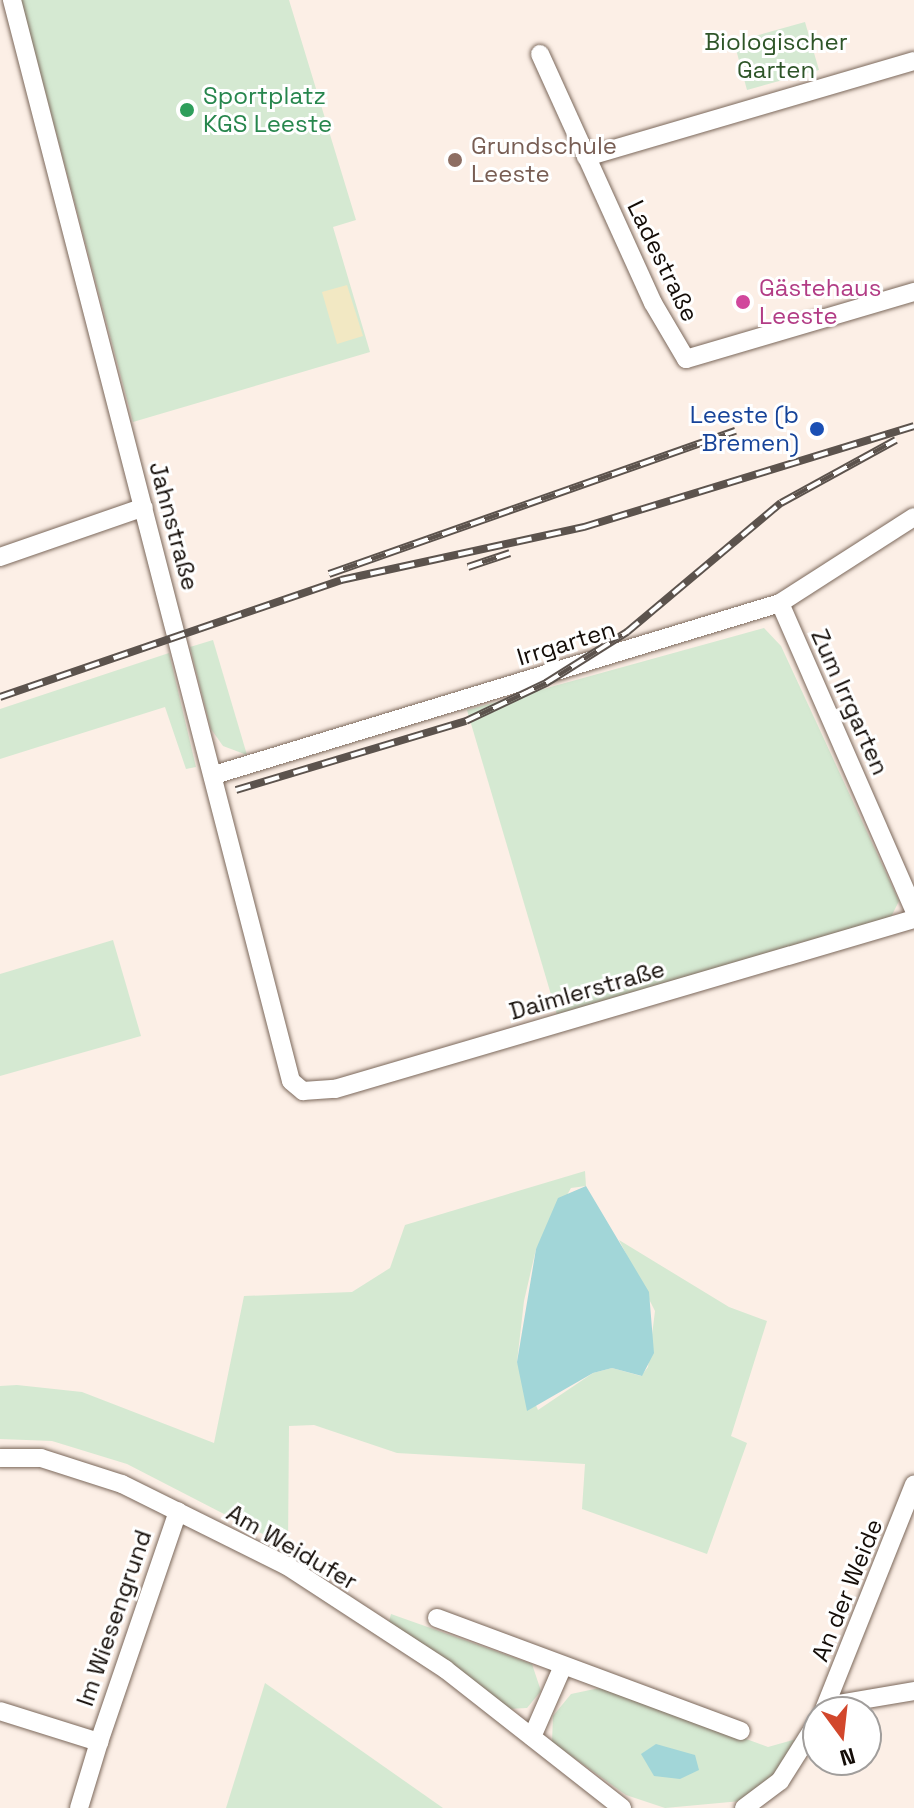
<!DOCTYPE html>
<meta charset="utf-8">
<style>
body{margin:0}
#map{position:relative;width:914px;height:1808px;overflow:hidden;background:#fcefe6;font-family:"Space Grotesk",sans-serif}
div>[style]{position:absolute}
.green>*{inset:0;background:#d5e9d2}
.sand>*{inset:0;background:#f2e8c3}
.water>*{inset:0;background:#a2d6d8}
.roads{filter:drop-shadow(0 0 2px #7b685b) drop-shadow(0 0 2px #7b685b)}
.street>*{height:18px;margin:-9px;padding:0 9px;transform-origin:9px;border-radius:9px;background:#fff}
.rail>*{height:8px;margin-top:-4px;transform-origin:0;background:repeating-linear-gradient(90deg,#fff 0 15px,#5c534d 0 30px);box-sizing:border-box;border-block:2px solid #5c534d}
.dots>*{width:22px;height:22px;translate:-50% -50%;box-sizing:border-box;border:4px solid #fff;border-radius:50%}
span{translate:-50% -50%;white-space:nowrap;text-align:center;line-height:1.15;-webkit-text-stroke:6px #fff;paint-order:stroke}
.park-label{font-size:24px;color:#2e5528}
.leisure-label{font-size:24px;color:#27864d}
.left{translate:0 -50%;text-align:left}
.education-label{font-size:24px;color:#785e54}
.street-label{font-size:24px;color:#140d08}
.hotel-label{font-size:24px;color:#b23c85}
.transit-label{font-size:24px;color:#164399}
.right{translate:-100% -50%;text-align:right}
.north{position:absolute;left:802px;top:1696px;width:80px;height:80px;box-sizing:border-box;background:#fff;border:2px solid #a19e9c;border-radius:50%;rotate:165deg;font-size:22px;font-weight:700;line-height:32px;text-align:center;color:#140d08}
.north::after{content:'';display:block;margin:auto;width:28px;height:36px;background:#d2472c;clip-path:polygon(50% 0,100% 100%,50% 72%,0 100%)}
</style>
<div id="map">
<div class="green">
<i style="clip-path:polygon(21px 0,289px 0,356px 220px,333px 227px,370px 352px,133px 422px)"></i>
<i style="clip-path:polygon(805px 22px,819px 70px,747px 90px,734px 42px)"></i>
<i style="clip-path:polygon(764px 628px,781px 646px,899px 901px,891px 917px,557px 1015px,467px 710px)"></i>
<i style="clip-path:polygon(213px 640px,247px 755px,223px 746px,211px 729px,190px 647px)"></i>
<i style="clip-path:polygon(169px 653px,196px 767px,186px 769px,165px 707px,0 759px,0 709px)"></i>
<i style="clip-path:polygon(113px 940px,141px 1036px,0 1076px,0 974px)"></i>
<i style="clip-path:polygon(585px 1171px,586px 1186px,571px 1188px,536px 1249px,524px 1301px,517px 1362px,538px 1410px,593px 1373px,612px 1368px,641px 1376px,648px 1367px,655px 1311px,619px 1240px,729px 1307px,767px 1321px,731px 1436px,747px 1443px,707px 1554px,582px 1509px,585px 1464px,397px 1453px,314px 1425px,289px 1426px,288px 1547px,127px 1464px,52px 1441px,0 1439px,0 1386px,17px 1385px,82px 1392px,214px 1443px,244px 1296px,352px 1292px,390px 1268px,405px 1225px)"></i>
<i style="clip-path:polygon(391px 1614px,532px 1664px,541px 1691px,527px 1708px,506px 1709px,389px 1622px)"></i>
<i style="clip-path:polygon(265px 1683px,443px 1808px,226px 1808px)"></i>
<i style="clip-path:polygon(604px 1687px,768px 1747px,800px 1738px,769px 1782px,741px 1801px,665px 1808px,626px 1795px,552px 1742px,553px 1716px,571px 1694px)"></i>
</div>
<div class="sand">
<i style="clip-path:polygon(347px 285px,363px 336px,337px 344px,322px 292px)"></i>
</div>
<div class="water">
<i style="clip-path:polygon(586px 1186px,649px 1292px,654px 1353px,642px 1376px,612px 1368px,593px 1373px,527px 1411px,517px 1362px,536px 1249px,558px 1198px)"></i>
<i style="clip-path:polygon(656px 1744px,695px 1755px,699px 1770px,680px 1779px,654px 1776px,641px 1754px)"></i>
</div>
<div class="roads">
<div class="street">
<i style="left:12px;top:0;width:1116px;rotate:75.53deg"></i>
<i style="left:291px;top:1081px;width:16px;rotate:40deg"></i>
<i style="left:303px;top:1091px;width:32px;rotate:-4deg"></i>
<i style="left:335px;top:1089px;width:603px;rotate:-16.36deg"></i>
<i style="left:540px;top:54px;width:273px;rotate:65.6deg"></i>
<i style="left:653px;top:303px;width:65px;rotate:59.5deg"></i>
<i style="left:686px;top:359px;width:238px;rotate:-16.4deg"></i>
<i style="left:586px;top:157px;width:342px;rotate:-16.3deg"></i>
<i style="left:0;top:557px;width:152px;rotate:-19.1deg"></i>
<i style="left:780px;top:603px;width:334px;rotate:66.4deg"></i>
<i style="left:214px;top:775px;width:592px;rotate:-16.9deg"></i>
<i style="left:780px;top:603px;width:159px;rotate:-32.7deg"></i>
<i style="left:0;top:1458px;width:41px"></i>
<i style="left:41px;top:1458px;width:85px;rotate:17.8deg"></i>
<i style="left:122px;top:1484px;width:184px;rotate:26.4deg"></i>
<i style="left:287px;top:1566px;width:189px;rotate:33.1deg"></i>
<i style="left:445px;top:1669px;width:225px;rotate:38.1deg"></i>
<i style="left:437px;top:1618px;width:324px;rotate:20.4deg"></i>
<i style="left:826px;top:1706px;width:89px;rotate:-9.7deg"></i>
<i style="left:0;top:1711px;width:104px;rotate:17.4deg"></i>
<i style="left:99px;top:1742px;width:244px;rotate:-71.1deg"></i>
<i style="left:823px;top:1712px;width:245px;rotate:-68.2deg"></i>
<i style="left:532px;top:1737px;width:77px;rotate:-66.4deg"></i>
<i style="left:79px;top:1808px;width:69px;rotate:-73.1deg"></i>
<i style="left:744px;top:1808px;width:45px;rotate:-36.9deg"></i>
<i style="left:780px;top:1781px;width:71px;rotate:-57.7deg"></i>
</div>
</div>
<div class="rail">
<i style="left:468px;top:567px;width:44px;rotate:-18.4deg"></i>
<i style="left:329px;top:574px;width:431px;rotate:-19.4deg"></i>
<i style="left:0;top:697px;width:361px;rotate:-18.9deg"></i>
<i style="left:341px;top:580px;width:249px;rotate:-12.3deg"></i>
<i style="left:584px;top:527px;width:345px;rotate:-17deg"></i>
<i style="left:236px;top:790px;width:240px;rotate:-16.7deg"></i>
<i style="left:466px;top:721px;width:89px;rotate:-25.4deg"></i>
<i style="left:546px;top:683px;width:96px;rotate:-32.2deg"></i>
<i style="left:627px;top:632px;width:201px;rotate:-40deg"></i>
<i style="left:781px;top:503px;width:131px;rotate:-28.7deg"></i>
</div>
<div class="dots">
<i style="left:187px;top:110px;background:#2e9e5b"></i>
<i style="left:455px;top:160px;background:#8d6e63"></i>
<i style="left:743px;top:302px;background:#d1479c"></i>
<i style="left:817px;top:429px;background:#1a4fb4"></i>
</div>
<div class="park-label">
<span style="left:776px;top:56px">Biologischer<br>Garten</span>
</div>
<div class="leisure-label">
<span class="left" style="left:203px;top:110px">Sportplatz<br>KGS Leeste</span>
</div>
<div class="education-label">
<span class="left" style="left:471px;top:160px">Grundschule<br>Leeste</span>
</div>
<div class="street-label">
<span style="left:663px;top:261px;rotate:64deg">Ladestraße</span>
<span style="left:174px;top:526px;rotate:75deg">Jahnstraße</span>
<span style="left:566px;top:643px;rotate:-17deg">Irrgarten</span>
<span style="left:850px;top:702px;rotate:66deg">Zum Irrgarten</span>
<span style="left:587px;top:990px;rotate:-16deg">Daimlerstraße</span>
<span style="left:292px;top:1547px;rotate:30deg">Am Weidufer</span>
<span style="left:847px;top:1590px;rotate:-68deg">An der Weide</span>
<span style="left:114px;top:1618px;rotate:-71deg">Im Wiesengrund</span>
</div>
<div class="hotel-label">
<span class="left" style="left:759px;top:302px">Gästehaus<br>Leeste</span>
</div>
<div class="transit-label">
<span class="right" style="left:799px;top:429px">Leeste (b<br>Bremen)</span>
</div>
<div class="north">N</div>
</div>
